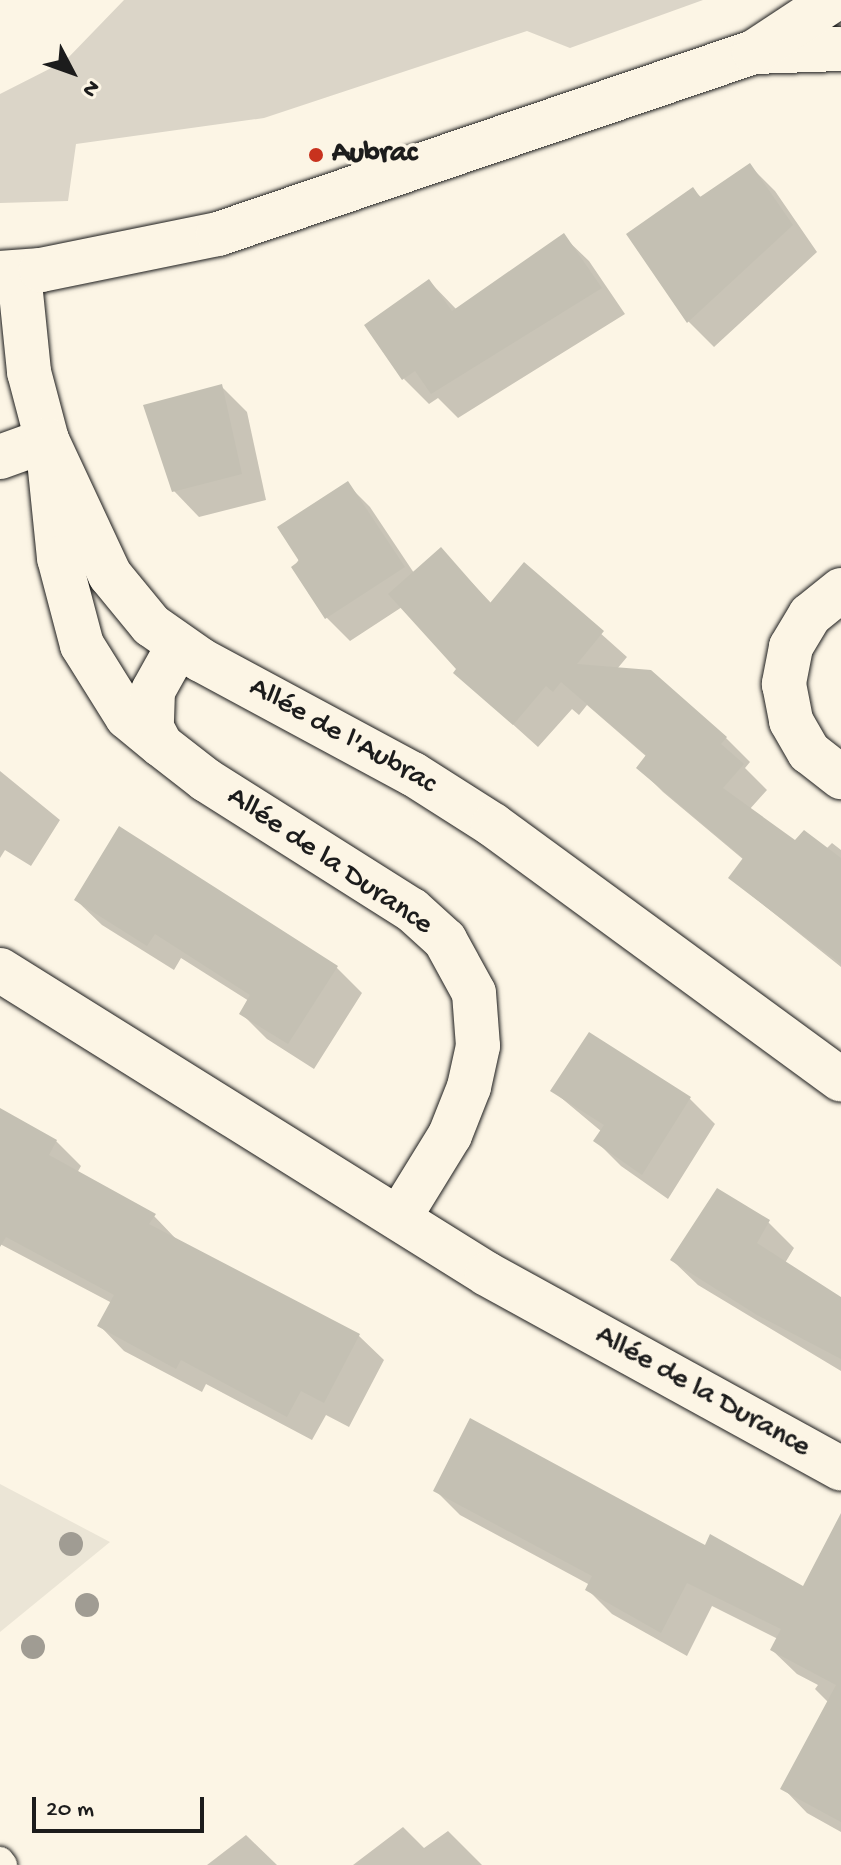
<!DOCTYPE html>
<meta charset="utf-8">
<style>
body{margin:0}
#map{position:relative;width:841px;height:1865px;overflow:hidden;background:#fcf5e5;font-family:"Gochi Hand",sans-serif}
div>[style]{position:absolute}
.built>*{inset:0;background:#ebe5d6}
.green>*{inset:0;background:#dbd5c8}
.shadow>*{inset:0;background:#0003}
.building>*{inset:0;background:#c4c0b3}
.roads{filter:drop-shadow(0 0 2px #1c1c1c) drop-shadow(0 0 2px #1c1c1c)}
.lane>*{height:28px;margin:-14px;padding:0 14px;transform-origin:14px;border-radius:14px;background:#fcf5e5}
.street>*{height:44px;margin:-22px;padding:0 22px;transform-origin:22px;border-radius:22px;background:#fcf5e5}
.secondary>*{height:44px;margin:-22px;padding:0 22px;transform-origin:22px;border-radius:22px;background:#fcf5e5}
.trees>*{width:24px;height:24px;margin:-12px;border-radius:50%;background:#a09c93}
.dots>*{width:22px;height:22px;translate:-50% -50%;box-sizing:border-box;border:4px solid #fcf5e5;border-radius:50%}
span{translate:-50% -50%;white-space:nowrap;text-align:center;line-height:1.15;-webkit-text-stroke:7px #fcf5e5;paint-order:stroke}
.poi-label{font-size:30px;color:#1c1c1c;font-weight:700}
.left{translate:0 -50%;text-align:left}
.street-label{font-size:30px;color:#1c1c1c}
.north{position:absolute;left:32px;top:32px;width:80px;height:80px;-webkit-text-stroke:6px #fcf5e5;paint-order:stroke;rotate:131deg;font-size:22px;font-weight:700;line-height:32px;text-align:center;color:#1c1c1c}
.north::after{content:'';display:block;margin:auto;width:28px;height:36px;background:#1c1c1c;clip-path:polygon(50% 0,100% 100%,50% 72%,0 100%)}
.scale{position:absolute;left:32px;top:1797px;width:172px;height:36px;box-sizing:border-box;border:4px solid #1c1c1c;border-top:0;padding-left:10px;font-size:24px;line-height:28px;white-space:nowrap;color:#1c1c1c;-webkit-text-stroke:6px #fcf5e5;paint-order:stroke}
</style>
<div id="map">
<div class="built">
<i style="clip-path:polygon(0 1484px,110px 1542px,0 1632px)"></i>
</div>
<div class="green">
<i style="clip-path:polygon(124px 0,703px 0,570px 48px,527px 31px,264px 118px,76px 144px,68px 201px,0 203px,0 94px,65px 61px)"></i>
</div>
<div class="shadow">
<i style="clip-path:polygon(750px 166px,775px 191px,817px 252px,714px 347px,688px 321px,693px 190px,702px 198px)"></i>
<i style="clip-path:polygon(563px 236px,589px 261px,625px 314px,458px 418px,438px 398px,429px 404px,404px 379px,429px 281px,457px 310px)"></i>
<i style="clip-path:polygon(221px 386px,247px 412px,266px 500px,199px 517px,174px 491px)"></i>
<i style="clip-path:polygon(347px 484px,370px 507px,414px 573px,441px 550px,492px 604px,524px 565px,627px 657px,617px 669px,726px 738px,750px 762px,745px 768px,767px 790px,749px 810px,795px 843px,826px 849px,832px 843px,841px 850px,841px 967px,730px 878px,744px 860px,663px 792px,639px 768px,647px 757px,587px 705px,579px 715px,572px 709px,538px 747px,456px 673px,459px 669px,402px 607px,350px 641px,327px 618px,294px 567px)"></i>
<i style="clip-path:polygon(0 771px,60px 820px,31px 866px,5px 850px,0 858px)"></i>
<i style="clip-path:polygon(76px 900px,337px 968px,362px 993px,314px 1069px,267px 1039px,241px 1013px,249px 1001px,181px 958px,174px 970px,102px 925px)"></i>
<i style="clip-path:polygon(590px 1035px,690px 1099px,715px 1124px,668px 1199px,621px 1166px,596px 1141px,602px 1132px,553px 1091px)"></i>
<i style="clip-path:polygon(0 1110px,56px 1141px,81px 1166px,77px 1173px,154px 1216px,178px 1241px,359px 1336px,384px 1360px,349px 1427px,326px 1415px,312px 1440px,206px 1384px,202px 1392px,124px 1351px,100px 1326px,112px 1303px,0 1244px)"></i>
<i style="clip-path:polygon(768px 1222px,794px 1248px,785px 1263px,841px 1300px,841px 1371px,698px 1285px,672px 1260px)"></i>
<i style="clip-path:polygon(435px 1490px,706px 1547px,804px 1588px,841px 1589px,841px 1832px,807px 1813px,783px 1788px,829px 1703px,815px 1689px,818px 1685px,797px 1674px,772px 1650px,778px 1639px,712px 1606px,687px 1656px,612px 1614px,587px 1589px,590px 1585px,460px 1515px)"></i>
<i style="clip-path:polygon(403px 1827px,424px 1848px,448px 1831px,482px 1865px,353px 1865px)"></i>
<i style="clip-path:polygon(246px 1835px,277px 1865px,207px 1865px)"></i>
</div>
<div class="building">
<i style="clip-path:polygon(750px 163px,793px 225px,687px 323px,626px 234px,693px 187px,700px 197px)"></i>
<i style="clip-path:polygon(564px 233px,602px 288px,431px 394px,415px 371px,402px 380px,364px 325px,429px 279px,452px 311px)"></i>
<i style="clip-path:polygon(222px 384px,242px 474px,172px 492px,143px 405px)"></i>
<i style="clip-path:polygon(348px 481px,405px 567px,325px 619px,291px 567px,299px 561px,277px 527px)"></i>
<i style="clip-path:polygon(441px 547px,490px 603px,524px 562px,604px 631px,577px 664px,651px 670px,727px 737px,721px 744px,744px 764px,723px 788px,795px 840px,804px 830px,841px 858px,841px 964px,728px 878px,743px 858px,636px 768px,646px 755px,561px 682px,553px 692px,546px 686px,513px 725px,453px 673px,456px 669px,388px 594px)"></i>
<i style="clip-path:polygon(119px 826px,338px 966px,288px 1044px,239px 1014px,250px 995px,155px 934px,147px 946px,74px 900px)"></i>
<i style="clip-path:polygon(589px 1032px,691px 1097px,642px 1175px,593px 1141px,604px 1125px,550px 1091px)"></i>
<i style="clip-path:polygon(0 1108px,57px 1140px,49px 1155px,156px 1214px,149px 1224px,360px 1334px,324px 1403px,301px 1391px,287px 1417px,181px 1360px,176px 1369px,97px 1326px,114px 1295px,6px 1237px,0 1247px)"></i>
<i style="clip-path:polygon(717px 1188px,770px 1220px,757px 1243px,841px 1297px,841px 1359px,757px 1315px,670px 1260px)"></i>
<i style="clip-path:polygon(470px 1418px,705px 1545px,710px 1534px,803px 1586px,841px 1513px,841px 1822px,780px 1789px,836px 1685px,770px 1650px,781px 1629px,687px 1583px,661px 1633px,585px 1590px,592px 1576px,433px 1491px)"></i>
</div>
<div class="roads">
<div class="lane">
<i style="left:0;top:1861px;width:5px;rotate:53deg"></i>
</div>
<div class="street">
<i style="left:19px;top:273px;width:100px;rotate:84.2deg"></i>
<i style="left:29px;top:372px;width:70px;rotate:75.2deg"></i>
<i style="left:47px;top:440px;width:149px;rotate:65deg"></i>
<i style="left:110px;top:575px;width:65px;rotate:50.6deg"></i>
<i style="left:151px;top:625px;width:61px;rotate:35deg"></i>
<i style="left:201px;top:660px;width:241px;rotate:28.3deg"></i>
<i style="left:413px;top:774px;width:95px;rotate:32.5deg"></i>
<i style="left:493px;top:825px;width:431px;rotate:36.2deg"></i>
<i style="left:0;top:457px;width:50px;rotate:-19.9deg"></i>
<i style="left:47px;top:440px;width:119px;rotate:84.2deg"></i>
<i style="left:59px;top:558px;width:90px;rotate:75.2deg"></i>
<i style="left:82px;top:645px;width:85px;rotate:58deg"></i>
<i style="left:127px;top:717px;width:44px;rotate:39.5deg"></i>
<i style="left:841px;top:590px;width:40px;rotate:141deg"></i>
<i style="left:810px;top:615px;width:37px;rotate:121deg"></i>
<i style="left:791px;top:647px;width:38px;rotate:101deg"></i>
<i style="left:784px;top:684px;width:38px;rotate:79deg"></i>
<i style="left:791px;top:721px;width:36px;rotate:60deg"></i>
<i style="left:809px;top:752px;width:41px;rotate:38deg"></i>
<i style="left:178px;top:646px;width:51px;rotate:119.1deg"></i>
<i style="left:153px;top:691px;width:37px;rotate:92deg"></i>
<i style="left:152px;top:728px;width:19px;rotate:62deg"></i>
<i style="left:161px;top:745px;width:57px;rotate:37.9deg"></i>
<i style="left:206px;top:780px;width:244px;rotate:32.3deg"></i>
<i style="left:412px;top:910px;width:45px;rotate:42.3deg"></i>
<i style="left:445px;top:940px;width:60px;rotate:61.3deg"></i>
<i style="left:474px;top:993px;width:53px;rotate:85.7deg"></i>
<i style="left:478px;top:1046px;width:42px;rotate:102.4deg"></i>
<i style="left:469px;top:1087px;width:52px;rotate:111.6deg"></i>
<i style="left:450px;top:1135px;width:97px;rotate:121.6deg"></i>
<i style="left:0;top:970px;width:574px;rotate:31.97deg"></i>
<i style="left:487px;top:1274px;width:404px;rotate:28.8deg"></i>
</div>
<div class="secondary">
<i style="left:754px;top:52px;width:87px;rotate:-2deg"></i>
<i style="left:0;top:273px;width:41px;rotate:-4.2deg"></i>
<i style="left:41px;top:270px;width:181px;rotate:-11.5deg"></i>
<i style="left:218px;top:234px;width:566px;rotate:-18.76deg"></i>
<i style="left:754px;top:52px;width:95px;rotate:-33.4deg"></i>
</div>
</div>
<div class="trees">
<i style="left:71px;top:1544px"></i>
<i style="left:87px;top:1605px"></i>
<i style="left:33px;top:1647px"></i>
</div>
<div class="dots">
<i style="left:316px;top:155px;background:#c8321e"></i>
</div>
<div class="poi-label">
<span class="left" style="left:332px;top:155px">Aubrac</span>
</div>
<div class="street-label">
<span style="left:342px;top:737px;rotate:29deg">Allée de l'Aubrac</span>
<span style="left:329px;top:862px;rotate:34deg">Allée de la Durance</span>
<span style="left:702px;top:1393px;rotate:29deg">Allée de la Durance</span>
</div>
<div class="north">N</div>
<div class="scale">20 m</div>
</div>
